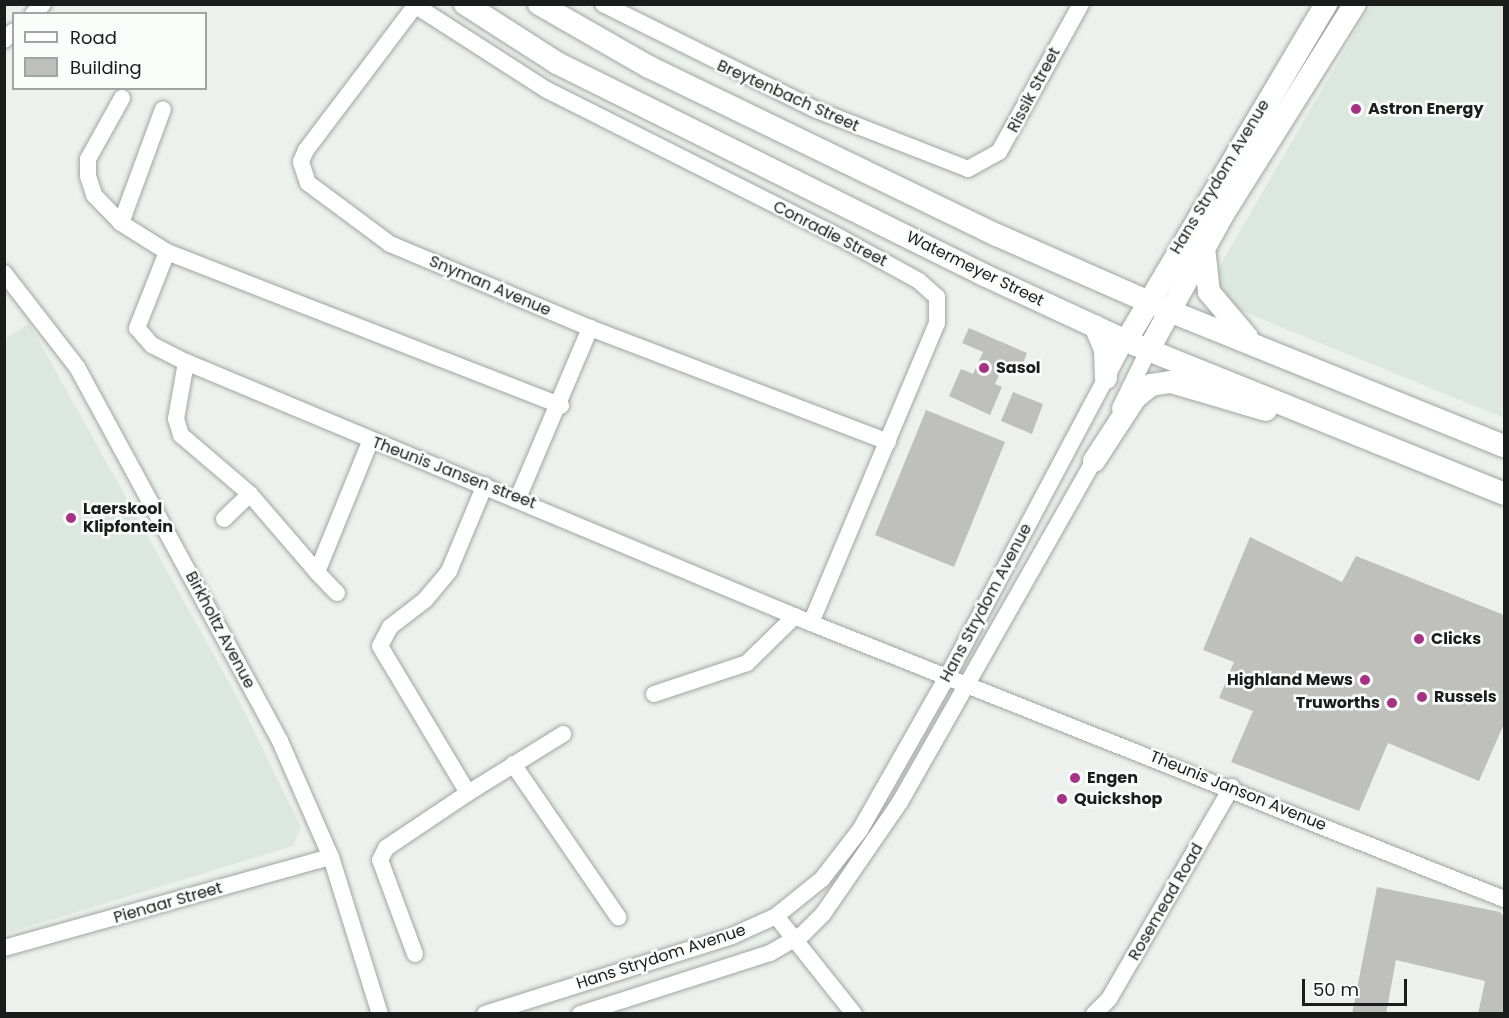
<!DOCTYPE html>
<style>
body{margin:0}
#map{position:relative;width:1509px;height:1018px;overflow:hidden;background:#ecf1ee;font-family:Poppins,sans-serif}
div>[style]{position:absolute}
.built>*{inset:0;background:#dce7e0}
.building>*{inset:0;background:#bfc0bc}
.roads{filter:drop-shadow(0 0 2px #a1a5a2) drop-shadow(0 0 2px #a1a5a2)}
.street>*{height:16px;margin:-8px;padding:0 8px;transform-origin:8px;border-radius:8px;background:#fff}
.secondary>*{height:22px;margin:-11px;padding:0 11px;transform-origin:11px;border-radius:11px;background:#fff}
.dots>*{width:16px;height:16px;translate:-50% -50%;box-sizing:border-box;border:3px solid #f9fefb;border-radius:50%}
span{translate:-50% -50%;white-space:nowrap;text-align:center;line-height:1.15;-webkit-text-stroke:5px #f9fefb;paint-order:stroke}
.street-label{font-size:16px;color:#1b1d1c}
.poi-label{font-size:16px;color:#1b1d1c;font-weight:700}
.left{translate:0 -50%;text-align:left}
.right{translate:-100% -50%;text-align:right}
.frame{position:absolute;inset:0;border:6px solid #1b1d1c;pointer-events:none}
.legend{position:absolute;left:12px;top:12px;width:195px;height:78px;box-sizing:border-box;background:#f9fefb;border:2px solid #a0a4a2;margin:0;padding:8px 10px;list-style:none;font-size:18px;color:#1b1d1c}
.legend li{display:flex;align-items:center;gap:12px;height:30px}
.legend b{width:30px;border:2px solid #a0a4a2}
.scale{position:absolute;left:1302px;top:979px;width:105px;height:27px;box-sizing:border-box;border:3px solid #1b1d1c;border-top:0;padding-left:8px;font-size:18px;line-height:21px;white-space:nowrap;color:#1b1d1c;-webkit-text-stroke:4px #f9fefb;paint-order:stroke}
</style>
<div id="map">
<div class="built">
<i style="clip-path:polygon(1371px 5px,1504px 5px,1504px 418px,1203px 295px)"></i>
<i style="clip-path:polygon(29px 323px,236px 695px,301px 827px,293px 846px,5px 934px,4px 340px)"></i>
</div>
<div class="building">
<i style="clip-path:polygon(969px 328px,1027px 353px,1021px 368px,1005px 361px,995px 384px,1002px 387px,990px 415px,949px 396px,961px 369px,973px 374px,983px 352px,962px 343px)"></i>
<i style="clip-path:polygon(1013px 392px,1043px 404px,1032px 434px,1001px 421px)"></i>
<i style="clip-path:polygon(926px 410px,1005px 442px,954px 567px,875px 535px)"></i>
<i style="clip-path:polygon(1250px 537px,1342px 582px,1356px 556px,1504px 615px,1504px 724px,1479px 781px,1388px 743px,1359px 811px,1231px 762px,1253px 711px,1219px 698px,1234px 662px,1203px 650px)"></i>
<i style="clip-path:polygon(1377px 887px,1500px 912px,1504px 917px,1504px 1014px,1478px 1014px,1485px 981px,1396px 960px,1386px 1014px,1352px 1014px)"></i>
</div>
<div class="roads">
<div class="street">
<i style="left:413px;top:4px;width:159px;rotate:32.7deg"></i>
<i style="left:547px;top:90px;width:327px;rotate:26.7deg"></i>
<i style="left:839px;top:237px;width:91px;rotate:28.8deg"></i>
<i style="left:919px;top:281px;width:24px;rotate:42deg"></i>
<i style="left:937px;top:297px;width:26px;rotate:90deg"></i>
<i style="left:937px;top:323px;width:325px;rotate:112.8deg"></i>
<i style="left:603px;top:4px;width:239px;rotate:26.4deg"></i>
<i style="left:817px;top:110px;width:162px;rotate:21.3deg"></i>
<i style="left:968px;top:169px;width:35px;rotate:-29deg"></i>
<i style="left:999px;top:152px;width:169px;rotate:-61deg"></i>
<i style="left:415px;top:6px;width:181px;rotate:127.1deg"></i>
<i style="left:306px;top:150px;width:13px;rotate:113deg"></i>
<i style="left:301px;top:162px;width:22px;rotate:72deg"></i>
<i style="left:308px;top:183px;width:102px;rotate:36.6deg"></i>
<i style="left:390px;top:244px;width:217px;rotate:22.8deg"></i>
<i style="left:590px;top:328px;width:319px;rotate:20.9deg"></i>
<i style="left:33px;top:14px;width:14px;rotate:-45deg"></i>
<i style="left:4px;top:40px;width:13px;rotate:-42deg"></i>
<i style="left:122px;top:98px;width:70px;rotate:119.1deg"></i>
<i style="left:88px;top:159px;width:17px;rotate:90deg"></i>
<i style="left:88px;top:176px;width:20px;rotate:72deg"></i>
<i style="left:94px;top:195px;width:39px;rotate:46deg"></i>
<i style="left:121px;top:223px;width:54px;rotate:32.2deg"></i>
<i style="left:167px;top:252px;width:423px;rotate:21.3deg"></i>
<i style="left:121px;top:223px;width:121px;rotate:-69.8deg"></i>
<i style="left:167px;top:252px;width:82px;rotate:111.5deg"></i>
<i style="left:137px;top:328px;width:23px;rotate:49deg"></i>
<i style="left:152px;top:345px;width:38px;rotate:27deg"></i>
<i style="left:4px;top:273px;width:119px;rotate:52.2deg"></i>
<i style="left:77px;top:367px;width:426px;rotate:61.5deg"></i>
<i style="left:280px;top:741px;width:127px;rotate:66.3deg"></i>
<i style="left:331px;top:857px;width:164px;rotate:72.7deg"></i>
<i style="left:1120px;top:408px;width:66px;rotate:-63.8deg"></i>
<i style="left:518px;top:498px;width:185px;rotate:-67deg"></i>
<i style="left:224px;top:519px;width:36px;rotate:-44deg"></i>
<i style="left:317px;top:572px;width:103px;rotate:-130.7deg"></i>
<i style="left:250px;top:494px;width:91px;rotate:-139.5deg"></i>
<i style="left:181px;top:435px;width:17px;rotate:-107deg"></i>
<i style="left:176px;top:419px;width:58px;rotate:-80deg"></i>
<i style="left:186px;top:362px;width:677px;rotate:22.67deg"></i>
<i style="left:811px;top:623px;width:746px;rotate:21.72deg"></i>
<i style="left:337px;top:593px;width:29px;rotate:-134deg"></i>
<i style="left:317px;top:572px;width:143px;rotate:-67.8deg"></i>
<i style="left:654px;top:694px;width:98px;rotate:-18.4deg"></i>
<i style="left:747px;top:663px;width:67px;rotate:-44.4deg"></i>
<i style="left:513px;top:764px;width:186px;rotate:55.5deg"></i>
<i style="left:468px;top:793px;width:112px;rotate:-31.8deg"></i>
<i style="left:776px;top:916px;width:125px;rotate:51.5deg"></i>
<i style="left:4px;top:948px;width:339px;rotate:-15.6deg"></i>
<i style="left:415px;top:954px;width:100px;rotate:-110.4deg"></i>
<i style="left:380px;top:860px;width:13px;rotate:-63deg"></i>
<i style="left:386px;top:848px;width:99px;rotate:-33.9deg"></i>
<i style="left:468px;top:793px;width:171px;rotate:-120.9deg"></i>
<i style="left:380px;top:646px;width:21px;rotate:-62deg"></i>
<i style="left:390px;top:627px;width:44px;rotate:-37.6deg"></i>
<i style="left:425px;top:600px;width:38px;rotate:-50deg"></i>
<i style="left:449px;top:571px;width:93px;rotate:-67.3deg"></i>
<i style="left:485px;top:1014px;width:259px;rotate:-17.5deg"></i>
<i style="left:732px;top:936px;width:48px;rotate:-24.4deg"></i>
<i style="left:776px;top:916px;width:59px;rotate:-38.8deg"></i>
<i style="left:822px;top:879px;width:62px;rotate:-52.2deg"></i>
<i style="left:860px;top:830px;width:176px;rotate:-60.4deg"></i>
<i style="left:947px;top:677px;width:381px;rotate:-62deg"></i>
<i style="left:580px;top:1014px;width:200px;rotate:-17.8deg"></i>
<i style="left:770px;top:953px;width:38px;rotate:-30deg"></i>
<i style="left:803px;top:934px;width:28px;rotate:-45deg"></i>
<i style="left:823px;top:914px;width:136px;rotate:-55.5deg"></i>
<i style="left:900px;top:802px;width:401px;rotate:-60.4deg"></i>
<i style="left:1094px;top:1014px;width:21px;rotate:-45deg"></i>
<i style="left:1109px;top:999px;width:245px;rotate:-59.9deg"></i>
</div>
<div class="secondary">
<i style="left:465px;top:4px;width:109px;rotate:32.7deg"></i>
<i style="left:557px;top:63px;width:477px;rotate:26.4deg"></i>
<i style="left:984px;top:275px;width:157px;rotate:24.9deg"></i>
<i style="left:1126px;top:341px;width:408px;rotate:22deg"></i>
<i style="left:539px;top:4px;width:127px;rotate:29.8deg"></i>
<i style="left:649px;top:67px;width:386px;rotate:25.8deg"></i>
<i style="left:997px;top:235px;width:186px;rotate:23.8deg"></i>
<i style="left:1167px;top:310px;width:363px;rotate:22deg"></i>
<i style="left:1204px;top:248px;width:44px;rotate:83.5deg"></i>
<i style="left:1209px;top:292px;width:59px;rotate:49.8deg"></i>
<i style="left:1095px;top:326px;width:26px;rotate:67deg"></i>
<i style="left:1105px;top:350px;width:28px;rotate:88deg"></i>
<i style="left:1126px;top:341px;width:392px;rotate:-59.3deg"></i>
<i style="left:1149px;top:349px;width:152px;rotate:-61.2deg"></i>
<i style="left:1222px;top:216px;width:250px;rotate:-57.9deg"></i>
<i style="left:1094px;top:461px;width:75px;rotate:-56.9deg"></i>
<i style="left:1135px;top:398px;width:21px;rotate:-39deg"></i>
<i style="left:1151px;top:385px;width:20px;rotate:-9deg"></i>
<i style="left:1171px;top:382px;width:99px;rotate:16.4deg"></i>
</div>
</div>
<div class="dots">
<i style="left:1356px;top:109px;background:#aa3085"></i>
<i style="left:984px;top:368px;background:#aa3085"></i>
<i style="left:71px;top:518px;background:#aa3085"></i>
<i style="left:1419px;top:639px;background:#aa3085"></i>
<i style="left:1365px;top:680px;background:#aa3085"></i>
<i style="left:1422px;top:697px;background:#aa3085"></i>
<i style="left:1392px;top:703px;background:#aa3085"></i>
<i style="left:1075px;top:778px;background:#aa3085"></i>
<i style="left:1062px;top:799px;background:#aa3085"></i>
</div>
<div class="street-label">
<span style="left:1034px;top:90px;rotate:-62deg">Rissik Street</span>
<span style="left:788px;top:96px;rotate:24deg">Breytenbach Street</span>
<span style="left:1220px;top:177px;rotate:-59deg">Hans Strydom Avenue</span>
<span style="left:830px;top:234px;rotate:27deg">Conradie Street</span>
<span style="left:975px;top:269px;rotate:26deg">Watermeyer Street</span>
<span style="left:490px;top:286px;rotate:23deg">Snyman Avenue</span>
<span style="left:454px;top:473px;rotate:21deg">Theunis Jansen street</span>
<span style="left:986px;top:603px;rotate:-62deg">Hans Strydom Avenue</span>
<span style="left:220px;top:630px;rotate:62deg">Birkholtz Avenue</span>
<span style="left:1238px;top:791px;rotate:22deg">Theunis Janson Avenue</span>
<span style="left:1166px;top:902px;rotate:-60deg">Rosemead Road</span>
<span style="left:168px;top:903px;rotate:-16deg">Pienaar Street</span>
<span style="left:661px;top:957px;rotate:-18deg">Hans Strydom Avenue</span>
</div>
<div class="poi-label">
<span class="left" style="left:1368px;top:109px">Astron Energy</span>
<span class="left" style="left:996px;top:368px">Sasol</span>
<span class="left" style="left:83px;top:518px">Laerskool<br>Klipfontein</span>
<span class="left" style="left:1431px;top:639px">Clicks</span>
<span class="right" style="left:1353px;top:680px">Highland Mews</span>
<span class="left" style="left:1434px;top:697px">Russels</span>
<span class="right" style="left:1380px;top:703px">Truworths</span>
<span class="left" style="left:1087px;top:778px">Engen</span>
<span class="left" style="left:1074px;top:799px">Quickshop</span>
</div>
<div class="frame"></div>
<ul class="legend">
<li><b style="height:8px;background:#fff"></b>Road</li>
<li><b style="height:16px;background:#bfc0bc"></b>Building</li>
</ul>
<div class="scale">50 m</div>
</div>
